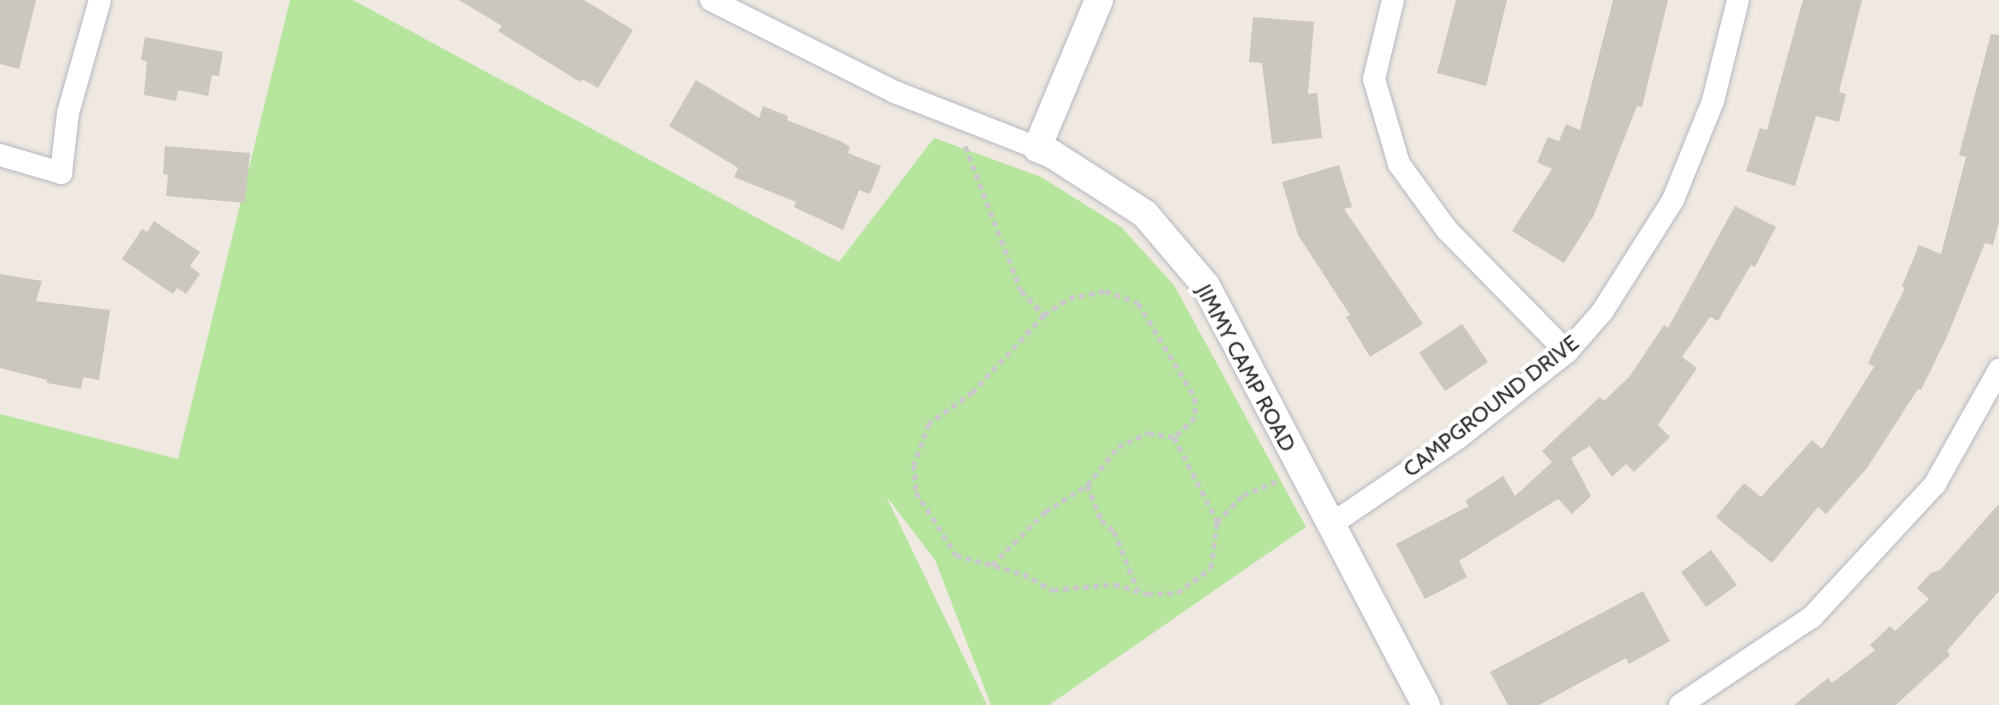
<!DOCTYPE html>
<style>
body{margin:0}
#map{position:relative;width:1999px;height:705px;overflow:hidden;background:#efe9e1;font-family:Cabin,sans-serif}
div>[style]{position:absolute}
.green>*{inset:0;background:#b6e59e}
.building>*{inset:0;background:#cbc7bf}
.path>*{height:5px;margin-top:-2.5px;transform-origin:0;background:repeating-linear-gradient(90deg,#c9c9c9 0 6px,transparent 0 10px)}
.roads{filter:drop-shadow(0 0 2px #b4b7c1) drop-shadow(0 0 2px #b4b7c1)}
.minor>*{height:22px;margin:-11px;padding:0 11px;transform-origin:11px;border-radius:11px;background:#fff}
.tertiary>*{height:28px;margin:-14px;padding:0 14px;transform-origin:14px;border-radius:14px;background:#fff}
span{translate:-50% -50%;white-space:nowrap;text-align:center;line-height:1.15;-webkit-text-stroke:8px #fff;paint-order:stroke}
.street-label{font-size:22px;color:#2e2e2e}
</style>
<div id="map">
<div class="green">
<i style="clip-path:polygon(290px 0,353px 0,839px 262px,934px 138px,1041px 177px,1121px 227px,1174px 285px,1306px 527px,1049px 705px,991px 705px,935px 560px,886px 496px,987px 705px,0 705px,0 414px,178px 459px)"></i>
</div>
<div class="building">
<i style="clip-path:polygon(0 0,36px 0,19px 69px,0 64px)"></i>
<i style="clip-path:polygon(459px 0,584px 0,633px 30px,598px 88px,582px 79px,580px 82px,509px 38px,498px 31px,502px 26px)"></i>
<i style="clip-path:polygon(1456px 0,1507px 0,1486px 86px,1437px 73px)"></i>
<i style="clip-path:polygon(1613px 0,1668px 0,1642px 107px,1637px 106px,1594px 215px,1564px 263px,1512px 231px,1552px 169px,1537px 162px,1548px 137px,1559px 141px,1566px 124px,1580px 130px)"></i>
<i style="clip-path:polygon(1803px 0,1862px 0,1839px 92px,1846px 94px,1839px 122px,1816px 116px,1795px 186px,1746px 171px,1760px 128px,1767px 130px)"></i>
<i style="clip-path:polygon(1253px 17px,1314px 22px,1308px 94px,1317px 93px,1322px 138px,1272px 144px,1262px 63px,1249px 62px)"></i>
<i style="clip-path:polygon(1991px 34px,1999px 35px,1999px 222px,1993px 245px,1985px 243px,1946px 339px,1921px 390px,1918px 389px,1867px 468px,1826px 514px,1818px 507px,1772px 563px,1716px 517px,1744px 483px,1761px 497px,1812px 440px,1822px 449px,1874px 367px,1868px 363px,1905px 288px,1902px 286px,1919px 245px,1941px 254px,1966px 157px,1959px 155px)"></i>
<i style="clip-path:polygon(145px 37px,223px 52px,219px 76px,212px 75px,208px 96px,178px 90px,176px 101px,144px 95px,147px 61px,141px 60px)"></i>
<i style="clip-path:polygon(696px 80px,759px 118px,763px 106px,788px 116px,787px 120px,840px 141px,850px 147px,848px 153px,881px 166px,870px 194px,859px 190px,843px 230px,794px 207px,796px 202px,734px 177px,738px 168px,669px 126px)"></i>
<i style="clip-path:polygon(165px 146px,250px 153px,245px 203px,166px 196px,168px 175px,163px 174px)"></i>
<i style="clip-path:polygon(1339px 165px,1352px 207px,1344px 209px,1423px 324px,1370px 357px,1346px 317px,1350px 315px,1298px 235px,1282px 182px)"></i>
<i style="clip-path:polygon(1735px 206px,1776px 227px,1755px 267px,1751px 265px,1718px 321px,1710px 317px,1682px 357px,1697px 368px,1658px 425px,1670px 437px,1634px 472px,1626px 464px,1612px 477px,1590px 446px,1571px 458px,1591px 496px,1572px 514px,1558px 499px,1459px 561px,1467px 577px,1425px 599px,1396px 544px,1469px 506px,1465px 501px,1503px 476px,1515px 496px,1552px 462px,1542px 451px,1600px 397px,1604px 401px,1630px 376px,1664px 325px,1668px 328px)"></i>
<i style="clip-path:polygon(154px 221px,200px 252px,190px 266px,200px 274px,186px 294px,177px 288px,173px 294px,122px 259px,142px 229px,147px 232px)"></i>
<i style="clip-path:polygon(0 274px,42px 281px,36px 301px,110px 310px,99px 380px,83px 377px,81px 389px,47px 383px,47px 380px,0 368px)"></i>
<i style="clip-path:polygon(1462px 324px,1488px 362px,1445px 391px,1419px 353px)"></i>
<i style="clip-path:polygon(1999px 504px,1999px 591px,1947px 651px,1950px 655px,1896px 705px,1794px 705px,1828px 678px,1832px 683px,1875px 650px,1870px 645px,1890px 626px,1895px 631px,1929px 599px,1917px 588px,1931px 573px,1940px 570px)"></i>
<i style="clip-path:polygon(1711px 550px,1737px 585px,1706px 607px,1681px 572px)"></i>
<i style="clip-path:polygon(1643px 591px,1670px 641px,1629px 664px,1626px 658px,1539px 705px,1508px 705px,1490px 672px)"></i>
</div>
<div class="path">
<i style="left:965px;top:146px;width:155px;rotate:68.9deg"></i>
<i style="left:1021px;top:291px;width:33px;rotate:46deg"></i>
<i style="left:1044px;top:315px;width:105px;rotate:132.7deg"></i>
<i style="left:973px;top:392px;width:54px;rotate:144.8deg"></i>
<i style="left:929px;top:423px;width:44px;rotate:110.1deg"></i>
<i style="left:914px;top:464px;width:28px;rotate:86deg"></i>
<i style="left:916px;top:492px;width:75px;rotate:57.6deg"></i>
<i style="left:956px;top:555px;width:70px;rotate:15.8deg"></i>
<i style="left:1023px;top:574px;width:34px;rotate:28deg"></i>
<i style="left:1053px;top:590px;width:61px;rotate:-5.6deg"></i>
<i style="left:1114px;top:584px;width:34px;rotate:17deg"></i>
<i style="left:1147px;top:594px;width:30px;rotate:-2deg"></i>
<i style="left:1177px;top:593px;width:42px;rotate:-36.3deg"></i>
<i style="left:1211px;top:568px;width:46px;rotate:-82.6deg"></i>
<i style="left:1217px;top:522px;width:37px;rotate:-46deg"></i>
<i style="left:1243px;top:495px;width:38px;rotate:-22deg"></i>
<i style="left:1044px;top:315px;width:30px;rotate:-34deg"></i>
<i style="left:1069px;top:298px;width:37px;rotate:-11deg"></i>
<i style="left:1105px;top:291px;width:35px;rotate:20deg"></i>
<i style="left:1138px;top:303px;width:110px;rotate:58.8deg"></i>
<i style="left:1195px;top:397px;width:20px;rotate:90deg"></i>
<i style="left:1195px;top:417px;width:29px;rotate:136deg"></i>
<i style="left:1087px;top:485px;width:49px;rotate:-50.8deg"></i>
<i style="left:1118px;top:447px;width:33px;rotate:-25deg"></i>
<i style="left:1148px;top:433px;width:26px;rotate:9deg"></i>
<i style="left:1174px;top:437px;width:94px;rotate:62.9deg"></i>
<i style="left:992px;top:565px;width:75px;rotate:-45deg"></i>
<i style="left:1045px;top:512px;width:50px;rotate:-32.7deg"></i>
<i style="left:1087px;top:485px;width:38px;rotate:68deg"></i>
<i style="left:1101px;top:520px;width:17px;rotate:40deg"></i>
<i style="left:1114px;top:531px;width:65px;rotate:68.2deg"></i>
</div>
<div class="roads">
<div class="minor">
<i style="left:711px;top:0;width:206px;rotate:26.6deg"></i>
<i style="left:895px;top:92px;width:153px;rotate:21.5deg"></i>
<i style="left:1393px;top:0;width:81px;rotate:103.5deg"></i>
<i style="left:1374px;top:79px;width:89px;rotate:73.6deg"></i>
<i style="left:1399px;top:164px;width:82px;rotate:54deg"></i>
<i style="left:1447px;top:230px;width:171px;rotate:45.5deg"></i>
<i style="left:0;top:155px;width:64px;rotate:16.4deg"></i>
<i style="left:61px;top:173px;width:60px;rotate:-83.3deg"></i>
<i style="left:68px;top:113px;width:117px;rotate:-74.2deg"></i>
<i style="left:1329px;top:526px;width:156px;rotate:-34.3deg"></i>
<i style="left:1458px;top:438px;width:139px;rotate:-38.3deg"></i>
<i style="left:1567px;top:352px;width:53px;rotate:-48.8deg"></i>
<i style="left:1602px;top:312px;width:133px;rotate:-57.6deg"></i>
<i style="left:1673px;top:200px;width:107px;rotate:-68deg"></i>
<i style="left:1713px;top:101px;width:104px;rotate:-76.1deg"></i>
<i style="left:1680px;top:705px;width:159px;rotate:-33.7deg"></i>
<i style="left:1812px;top:617px;width:181px;rotate:-47.2deg"></i>
<i style="left:1935px;top:484px;width:131px;rotate:-60.7deg"></i>
</div>
<div class="tertiary">
<i style="left:1099px;top:0;width:160px;rotate:112.7deg"></i>
<i style="left:1037px;top:148px;width:16px;rotate:22deg"></i>
<i style="left:1052px;top:154px;width:111px;rotate:32.8deg"></i>
<i style="left:1145px;top:214px;width:94px;rotate:49.7deg"></i>
<i style="left:1206px;top:286px;width:473px;rotate:62.3deg"></i>
</div>
</div>
<div class="street-label">
<span style="left:1246px;top:368px;rotate:62deg">JIMMY CAMP ROAD</span>
<span style="left:1491px;top:406px;rotate:-38deg">CAMPGROUND DRIVE</span>
</div>
</div>
